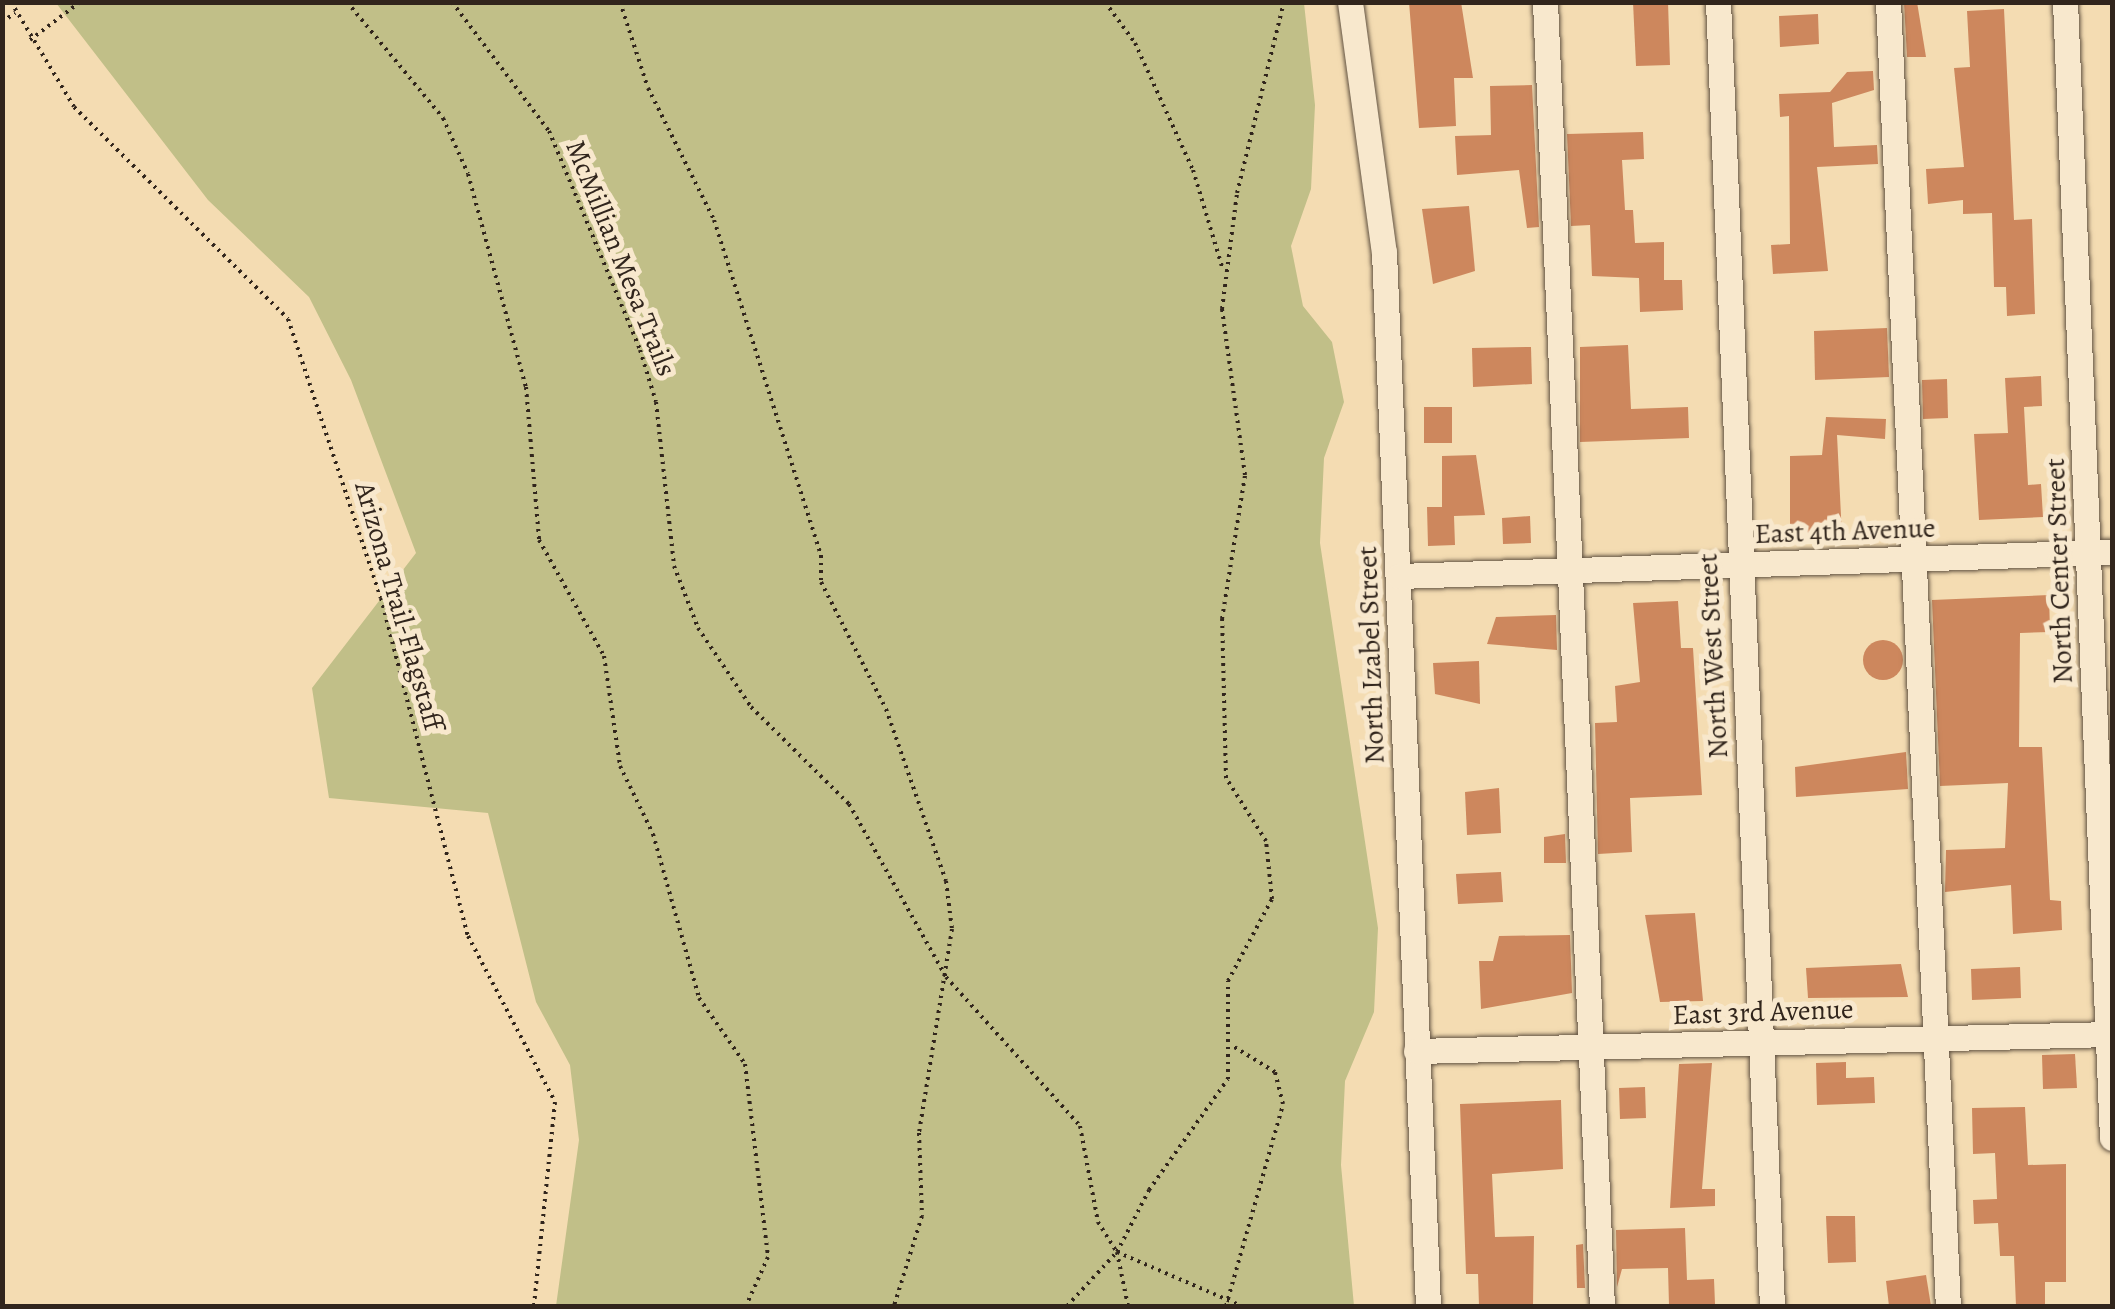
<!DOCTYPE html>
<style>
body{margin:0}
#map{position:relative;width:2115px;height:1309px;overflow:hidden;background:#f4dcb2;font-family:Alegreya,serif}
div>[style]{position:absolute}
.green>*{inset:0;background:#c1bf88}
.building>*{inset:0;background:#cd875d}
.round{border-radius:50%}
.path>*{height:4px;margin-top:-2px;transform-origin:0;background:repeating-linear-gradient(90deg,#31251c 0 2.5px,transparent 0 7.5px)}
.roads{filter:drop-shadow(0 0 2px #625342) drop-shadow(0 0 2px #625342)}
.minor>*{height:25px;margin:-12.5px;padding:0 12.5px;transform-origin:12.5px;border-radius:12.5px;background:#f8e8cd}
span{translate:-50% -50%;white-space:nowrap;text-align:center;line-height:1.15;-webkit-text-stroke:10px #f8e8cd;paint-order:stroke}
.street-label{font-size:28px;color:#31251c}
.frame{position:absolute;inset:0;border:5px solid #31251c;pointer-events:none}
</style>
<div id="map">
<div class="green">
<i style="clip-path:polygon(56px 3px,1304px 3px,1315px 105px,1311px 189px,1291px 246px,1303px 306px,1332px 342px,1344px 402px,1324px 458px,1320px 543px,1378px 928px,1374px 1012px,1345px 1081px,1341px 1165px,1354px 1306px,556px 1306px,579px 1140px,570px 1065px,536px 1002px,488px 813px,329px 798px,312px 688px,416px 553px,351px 380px,309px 297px,208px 200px)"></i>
</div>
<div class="building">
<i style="clip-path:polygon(1409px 2px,1461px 2px,1473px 78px,1454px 78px,1456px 126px,1419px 128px)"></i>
<i style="clip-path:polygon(1633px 2px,1668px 2px,1670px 65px,1636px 66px)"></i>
<i style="clip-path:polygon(1904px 2px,1917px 2px,1926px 57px,1907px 57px)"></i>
<i style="clip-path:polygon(2004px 9px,2014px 220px,2032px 219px,2035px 314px,2007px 316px,2006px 287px,1994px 287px,1992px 213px,1963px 214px,1963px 200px,1928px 204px,1926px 169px,1964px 167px,1954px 68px,1970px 67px,1967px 11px)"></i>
<i style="clip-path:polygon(1818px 14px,1819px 44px,1780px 47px,1779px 16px)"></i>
<i style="clip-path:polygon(1873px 71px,1874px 90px,1832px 103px,1834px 147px,1877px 145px,1878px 164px,1817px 167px,1828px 271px,1773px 274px,1771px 245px,1790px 244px,1789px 116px,1780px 117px,1779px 94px,1830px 92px,1847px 72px)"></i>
<i style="clip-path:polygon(1532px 85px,1539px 227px,1527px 228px,1519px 170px,1457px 175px,1455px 136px,1491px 135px,1490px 86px)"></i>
<i style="clip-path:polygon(1643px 132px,1644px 159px,1622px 160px,1625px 210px,1633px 210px,1635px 243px,1664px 242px,1664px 280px,1682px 280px,1683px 310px,1640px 312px,1639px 278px,1592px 276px,1590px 225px,1571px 226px,1567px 134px)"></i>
<i style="clip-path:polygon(1469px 206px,1475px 271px,1433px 284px,1422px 209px)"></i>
<i style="clip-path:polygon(1887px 328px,1889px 377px,1815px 380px,1814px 331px)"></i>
<i style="clip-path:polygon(1628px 345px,1631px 409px,1688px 407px,1689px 438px,1580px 442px,1580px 347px)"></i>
<i style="clip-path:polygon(1531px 347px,1532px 384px,1473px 387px,1472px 348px)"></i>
<i style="clip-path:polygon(2041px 376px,2042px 406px,2024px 407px,2028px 485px,2041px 484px,2043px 517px,1979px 520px,1974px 434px,2008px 433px,2005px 378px)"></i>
<i style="clip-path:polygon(1947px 379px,1948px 418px,1923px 419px,1922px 380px)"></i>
<i style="clip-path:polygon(1424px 407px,1452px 407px,1452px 443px,1424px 443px)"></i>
<i style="clip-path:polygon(1826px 417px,1886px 419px,1885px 439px,1837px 435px,1842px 536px,1790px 538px,1790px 456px,1822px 455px)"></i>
<i style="clip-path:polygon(1476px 455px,1485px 515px,1454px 516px,1455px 545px,1428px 546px,1427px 507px,1442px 507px,1442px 456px)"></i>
<i style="clip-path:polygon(1530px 516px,1531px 543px,1503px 544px,1502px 518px)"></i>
<i style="clip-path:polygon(2049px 595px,2050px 632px,2020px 633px,2019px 747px,2042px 747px,2050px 900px,2061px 901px,2062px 930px,2013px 934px,2011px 885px,1945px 892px,1946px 850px,2005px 848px,2008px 783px,1940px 786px,1932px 600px)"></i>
<i style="clip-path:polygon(1678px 601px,1681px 648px,1693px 648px,1702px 795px,1630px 798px,1632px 852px,1598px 854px,1595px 723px,1617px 722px,1615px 686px,1640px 682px,1633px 603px)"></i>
<i style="clip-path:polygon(1556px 615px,1557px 650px,1487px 644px,1496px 617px)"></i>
<i class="round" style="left:1863px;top:640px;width:40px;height:40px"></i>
<i style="clip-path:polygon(1479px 661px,1480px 704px,1435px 694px,1433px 663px)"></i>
<i style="clip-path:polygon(1906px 752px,1908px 789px,1796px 797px,1795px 767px)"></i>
<i style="clip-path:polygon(1499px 788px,1501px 833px,1467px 835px,1465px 792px)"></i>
<i style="clip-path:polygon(1565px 834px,1566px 863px,1544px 863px,1544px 837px)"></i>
<i style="clip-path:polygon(1501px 872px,1503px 902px,1458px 904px,1456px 874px)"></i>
<i style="clip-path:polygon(1695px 913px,1703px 1001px,1660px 1002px,1645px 915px)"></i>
<i style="clip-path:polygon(1570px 935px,1572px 993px,1481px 1009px,1479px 961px,1493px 961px,1499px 936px)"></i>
<i style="clip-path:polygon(1901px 964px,1908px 997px,1808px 998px,1806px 968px)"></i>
<i style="clip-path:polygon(2020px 967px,2021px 998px,1972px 1000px,1971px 969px)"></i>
<i style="clip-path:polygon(2075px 1054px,2077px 1088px,2043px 1089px,2042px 1055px)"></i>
<i style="clip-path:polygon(1846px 1062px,1846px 1078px,1874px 1077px,1875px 1103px,1817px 1105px,1816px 1063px)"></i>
<i style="clip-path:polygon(1712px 1063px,1702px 1189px,1715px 1189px,1715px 1206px,1670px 1208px,1679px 1064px)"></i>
<i style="clip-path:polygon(1645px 1087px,1646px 1118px,1620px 1119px,1619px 1088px)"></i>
<i style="clip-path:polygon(1561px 1100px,1563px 1169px,1492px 1174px,1495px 1237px,1534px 1236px,1533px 1306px,1479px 1306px,1478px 1274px,1466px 1274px,1460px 1104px)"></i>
<i style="clip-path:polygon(2025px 1107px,2028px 1165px,2066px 1164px,2066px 1282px,2045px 1282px,2045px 1306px,2016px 1306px,2014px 1256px,2000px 1256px,1998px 1223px,1974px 1224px,1973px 1200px,1997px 1199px,1995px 1153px,1973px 1154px,1972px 1108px)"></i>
<i style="clip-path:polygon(1826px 1216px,1855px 1216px,1856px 1262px,1828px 1263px)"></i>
<i style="clip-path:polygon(1685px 1228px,1687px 1280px,1714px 1279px,1715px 1304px,1669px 1305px,1668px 1268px,1622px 1269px,1617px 1287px,1616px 1230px)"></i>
<i style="clip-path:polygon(1583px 1244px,1585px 1288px,1577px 1288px,1576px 1245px)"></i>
<i style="clip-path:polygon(1926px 1275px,1931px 1306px,1889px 1306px,1886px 1281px)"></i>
</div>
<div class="path">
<i style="left:11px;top:2px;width:122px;rotate:59deg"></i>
<i style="left:74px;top:107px;width:301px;rotate:44.7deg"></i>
<i style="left:288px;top:319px;width:294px;rotate:71.6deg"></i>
<i style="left:381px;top:598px;width:349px;rotate:75.6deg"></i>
<i style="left:468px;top:936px;width:187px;rotate:62.3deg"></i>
<i style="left:555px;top:1102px;width:205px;rotate:95.9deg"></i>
<i style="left:347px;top:2px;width:151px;rotate:50.4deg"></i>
<i style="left:443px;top:118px;width:61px;rotate:65.9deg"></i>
<i style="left:468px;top:174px;width:221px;rotate:74.8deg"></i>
<i style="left:526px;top:387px;width:154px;rotate:85.1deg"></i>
<i style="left:539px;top:540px;width:133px;rotate:60.7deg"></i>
<i style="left:604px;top:656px;width:111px;rotate:81.7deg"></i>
<i style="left:620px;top:766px;width:76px;rotate:64.1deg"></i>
<i style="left:653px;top:834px;width:170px;rotate:74.3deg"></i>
<i style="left:699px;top:998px;width:80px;rotate:55.1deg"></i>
<i style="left:745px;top:1064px;width:194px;rotate:83.2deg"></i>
<i style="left:768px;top:1257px;width:54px;rotate:114.2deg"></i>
<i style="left:452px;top:2px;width:161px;rotate:53.1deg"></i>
<i style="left:549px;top:131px;width:237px;rotate:67.4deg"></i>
<i style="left:640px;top:350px;width:54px;rotate:72.9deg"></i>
<i style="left:656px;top:402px;width:165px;rotate:83.7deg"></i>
<i style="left:674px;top:566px;width:66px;rotate:68.8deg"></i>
<i style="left:698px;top:628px;width:95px;rotate:56.1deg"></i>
<i style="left:751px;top:707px;width:138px;rotate:44.7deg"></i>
<i style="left:849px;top:804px;width:198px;rotate:60.7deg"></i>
<i style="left:946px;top:977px;width:200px;rotate:48deg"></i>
<i style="left:1080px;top:1126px;width:98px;rotate:79.4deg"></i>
<i style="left:1098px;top:1222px;width:36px;rotate:58deg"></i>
<i style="left:1117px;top:1252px;width:55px;rotate:78.5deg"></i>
<i style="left:620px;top:2px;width:90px;rotate:72deg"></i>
<i style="left:648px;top:88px;width:148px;rotate:63.4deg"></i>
<i style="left:714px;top:220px;width:352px;rotate:72.3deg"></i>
<i style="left:821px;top:555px;width:27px;rotate:90deg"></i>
<i style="left:821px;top:582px;width:143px;rotate:62.9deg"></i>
<i style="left:886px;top:709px;width:182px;rotate:70.8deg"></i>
<i style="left:946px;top:881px;width:48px;rotate:82.9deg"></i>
<i style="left:952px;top:929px;width:207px;rotate:99.2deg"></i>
<i style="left:919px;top:1133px;width:83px;rotate:87.9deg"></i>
<i style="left:922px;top:1216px;width:94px;rotate:107.3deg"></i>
<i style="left:1105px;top:2px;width:51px;rotate:53.8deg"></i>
<i style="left:1135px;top:43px;width:140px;rotate:65.5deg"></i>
<i style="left:1193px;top:170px;width:104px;rotate:73.3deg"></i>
<i style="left:2px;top:22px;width:16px;rotate:-35deg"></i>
<i style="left:30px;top:40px;width:63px;rotate:-37.2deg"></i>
<i style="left:1117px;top:1252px;width:136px;rotate:23.4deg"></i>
<i style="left:1067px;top:1306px;width:74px;rotate:-47.2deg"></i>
<i style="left:1117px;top:1252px;width:70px;rotate:-62.7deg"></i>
<i style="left:1149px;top:1190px;width:136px;rotate:-54.6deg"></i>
<i style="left:1228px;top:1079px;width:98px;rotate:-90deg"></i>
<i style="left:1228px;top:981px;width:93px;rotate:-61.8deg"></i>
<i style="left:1272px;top:899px;width:58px;rotate:-95.9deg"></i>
<i style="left:1266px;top:841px;width:75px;rotate:-122.4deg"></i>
<i style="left:1226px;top:778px;width:159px;rotate:-91.4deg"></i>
<i style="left:1222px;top:619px;width:146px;rotate:-80.9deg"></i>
<i style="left:1245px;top:475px;width:168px;rotate:-97.9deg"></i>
<i style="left:1222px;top:309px;width:117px;rotate:-82.6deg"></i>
<i style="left:1237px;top:193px;width:197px;rotate:-76.2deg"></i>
<i style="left:1226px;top:1306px;width:210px;rotate:-74.2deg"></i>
<i style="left:1283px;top:1104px;width:33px;rotate:-104deg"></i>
<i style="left:1275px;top:1072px;width:52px;rotate:-148.5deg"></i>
</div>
<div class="roads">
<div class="minor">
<i style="left:1350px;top:2px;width:252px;rotate:82.3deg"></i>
<i style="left:1384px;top:252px;width:1055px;rotate:87.61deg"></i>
<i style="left:1545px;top:2px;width:1305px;rotate:87.5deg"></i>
<i style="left:1718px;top:2px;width:1305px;rotate:87.63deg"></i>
<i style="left:1888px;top:2px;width:1305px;rotate:87.37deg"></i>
<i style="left:2065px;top:2px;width:1137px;rotate:87.63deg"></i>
<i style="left:1399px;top:576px;width:713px;rotate:-1.93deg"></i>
<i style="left:1416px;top:1051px;width:696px;rotate:-1.4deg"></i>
</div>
</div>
<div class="street-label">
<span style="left:621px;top:258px;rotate:68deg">McMillian Mesa Trails</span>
<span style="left:1845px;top:531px;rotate:-2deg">East 4th Avenue</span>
<span style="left:2059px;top:571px;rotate:-92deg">North Center Street</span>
<span style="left:399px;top:606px;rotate:74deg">Arizona Trail-Flagstaff</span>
<span style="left:1371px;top:655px;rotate:-92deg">North Izabel Street</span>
<span style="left:1713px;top:656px;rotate:-93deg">North West Street</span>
<span style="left:1763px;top:1012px;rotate:-2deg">East 3rd Avenue</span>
</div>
<div class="frame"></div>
</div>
